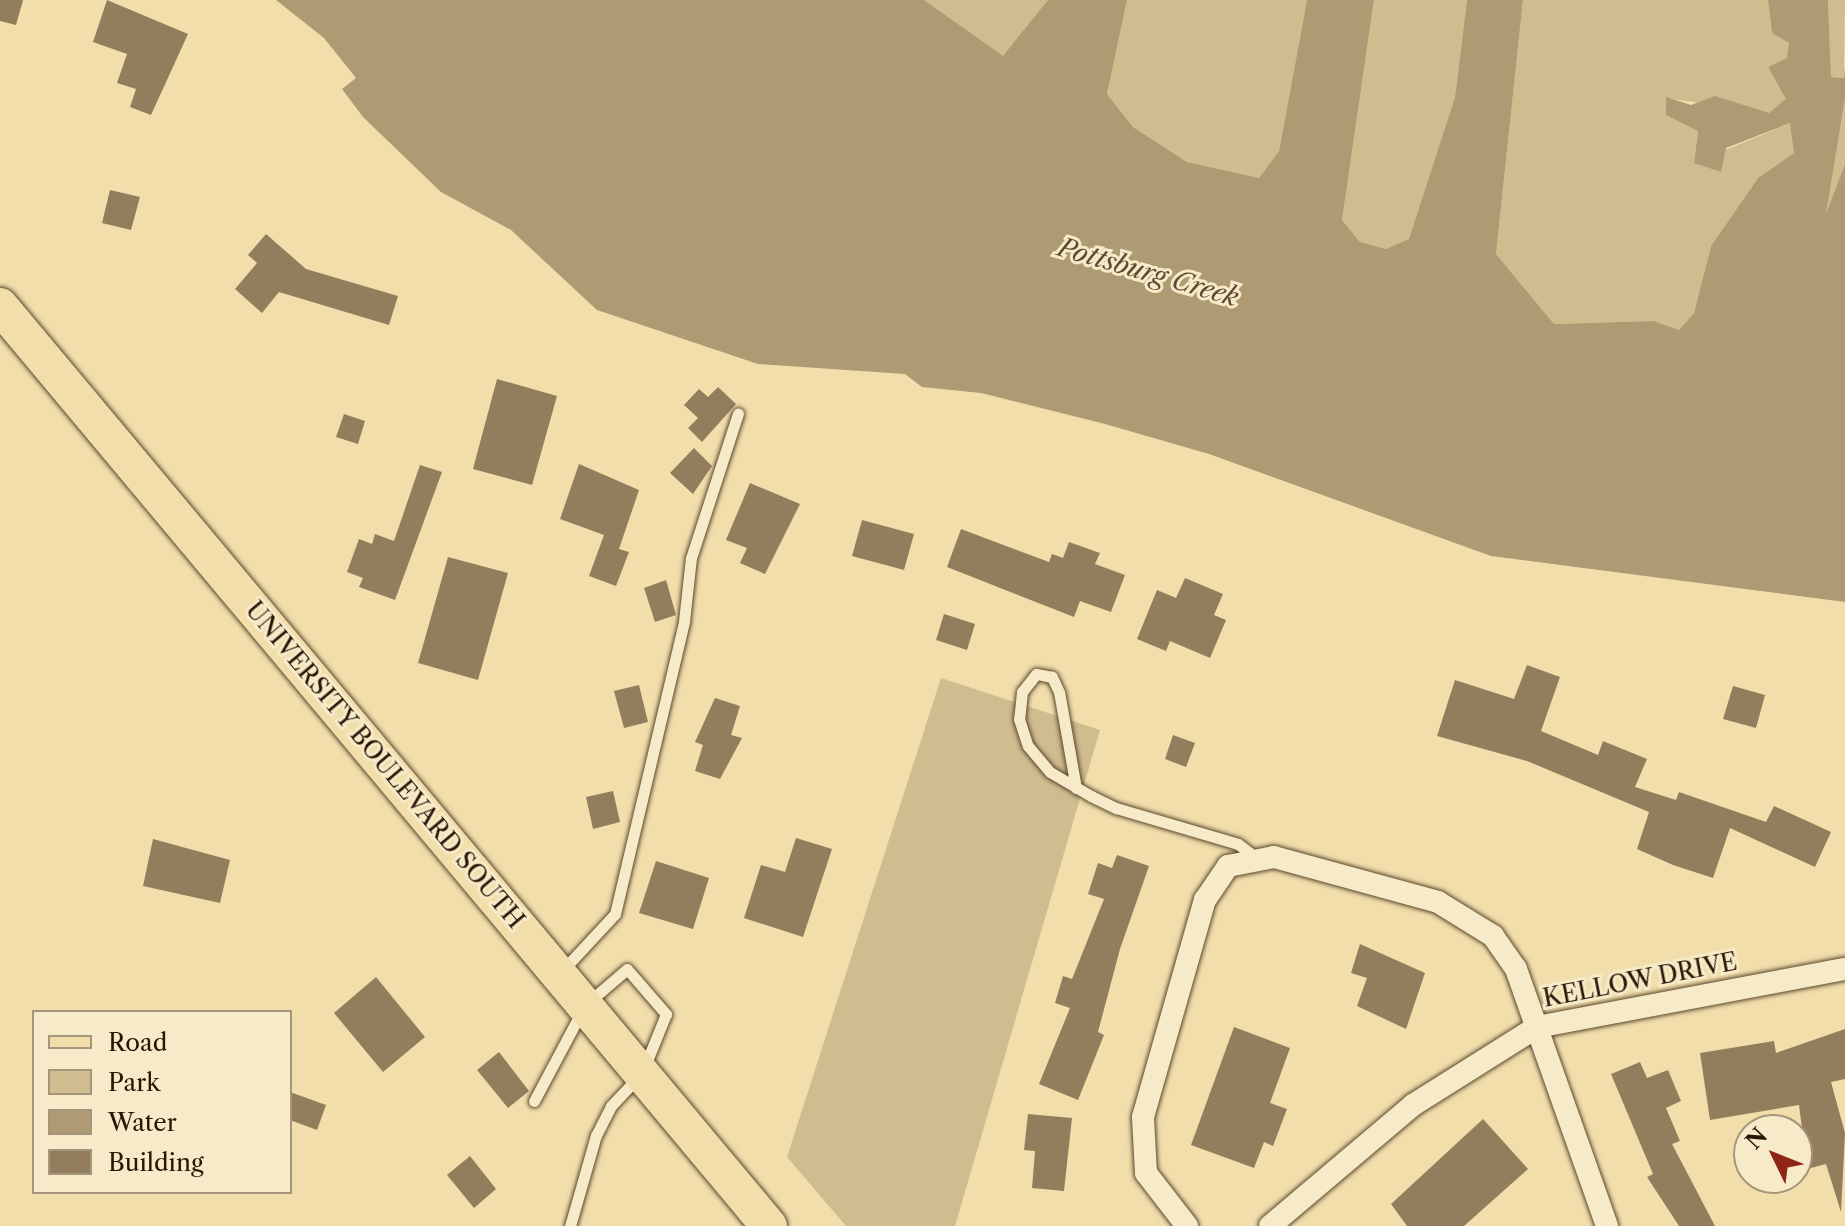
<!DOCTYPE html>
<style>
body{margin:0}
#map{position:relative;width:1845px;height:1226px;overflow:hidden;background:#f1deab;font-family:"Libre Caslon Text",serif}
div>[style]{position:absolute}
.green>*{inset:0;background:#cfbc8f}
.water>*{inset:0;background:#ae9a73}
.building>*{inset:0;background:#927e5c}
.roads{filter:drop-shadow(0 0 2px #5c482f) drop-shadow(0 0 2px #5c482f)}
.lane>*{height:11px;margin:-5.5px;padding:0 5.5px;transform-origin:5.5px;border-radius:5.5px;background:#f6eac8}
.street>*{height:22px;margin:-11px;padding:0 11px;transform-origin:11px;border-radius:11px;background:#f6eac8}
.primary>*{height:36px;margin:-18px;padding:0 18px;transform-origin:18px;border-radius:18px;background:#f1deab}
span{translate:-50% -50%;white-space:nowrap;text-align:center;line-height:1.15;-webkit-text-stroke:6px #f6eac8;paint-order:stroke}
.street-label{font-size:24px;color:#2b1606}
.water-label{font-size:26px;color:#5f4b32;font-style:italic}
.legend{position:absolute;left:32px;top:1010px;width:260px;height:184px;box-sizing:border-box;background:#f6eac8;border:2px solid #a5957a;margin:0;padding:10px 14px;list-style:none;font-size:24px;color:#2b1606}
.legend li{display:flex;align-items:center;gap:16px;height:40px}
.legend b{width:40px;border:2px solid #a5957a}
.north{position:absolute;left:1733px;top:1114px;width:80px;height:80px;box-sizing:border-box;background:#f6eac8;border:2px solid #a5957a;border-radius:50%;rotate:313deg;font-size:22px;font-weight:700;line-height:32px;text-align:center;color:#2b1606}
.north::after{content:'';display:block;margin:auto;width:28px;height:36px;background:#8f2418;clip-path:polygon(50% 0,100% 100%,50% 72%,0 100%)}
</style>
<div id="map">
<div class="green">
<i style="clip-path:polygon(924px 0,1048px 0,1003px 57px)"></i>
<i style="clip-path:polygon(1127px 0,1307px 0,1279px 151px,1259px 178px,1187px 162px,1133px 127px,1107px 94px)"></i>
<i style="clip-path:polygon(1374px 0,1467px 0,1455px 97px,1409px 240px,1386px 249px,1360px 242px,1342px 220px)"></i>
<i style="clip-path:polygon(1523px 0,1768px 0,1772px 33px,1789px 42px,1788px 58px,1768px 67px,1787px 99px,1769px 113px,1666px 98px,1666px 115px,1698px 130px,1694px 163px,1791px 123px,1794px 153px,1758px 178px,1711px 246px,1694px 313px,1679px 330px,1654px 321px,1554px 324px,1496px 254px)"></i>
<i style="clip-path:polygon(1828px 0,1845px 0,1844px 78px,1831px 77px)"></i>
<i style="clip-path:polygon(1845px 97px,1845px 164px,1826px 218px,1837px 114px)"></i>
<i style="clip-path:polygon(941px 678px,1100px 730px,955px 1226px,846px 1226px,787px 1157px)"></i>
</div>
<div class="water">
<i style="clip-path:polygon(276px 0,924px 0,1003px 56px,1048px 0,1127px 0,1107px 94px,1133px 127px,1187px 162px,1259px 178px,1279px 151px,1307px 0,1374px 0,1342px 220px,1360px 242px,1386px 249px,1409px 239px,1455px 97px,1467px 0,1523px 0,1496px 254px,1554px 324px,1654px 321px,1679px 330px,1694px 313px,1711px 246px,1758px 178px,1794px 153px,1790px 123px,1726px 148px,1721px 172px,1694px 163px,1698px 131px,1666px 115px,1666px 97px,1691px 105px,1715px 96px,1769px 113px,1786px 99px,1768px 67px,1787px 58px,1789px 43px,1772px 33px,1768px 0,1828px 0,1831px 77px,1844px 78px,1845px 67px,1845px 97px,1826px 214px,1845px 164px,1845px 602px,1491px 556px,1209px 454px,1105px 424px,981px 393px,922px 387px,905px 374px,758px 364px,597px 310px,511px 230px,441px 192px,363px 117px,342px 89px,356px 78px,324px 38px)"></i>
</div>
<div class="building">
<i style="clip-path:polygon(0 0,23px 0,16px 25px,0 21px)"></i>
<i style="clip-path:polygon(107px 0,188px 34px,151px 115px,130px 107px,136px 89px,117px 83px,127px 54px,93px 42px)"></i>
<i style="clip-path:polygon(110px 190px,140px 197px,131px 230px,102px 223px)"></i>
<i style="clip-path:polygon(266px 234px,306px 269px,398px 296px,389px 325px,279px 292px,262px 313px,235px 289px,257px 263px,248px 255px)"></i>
<i style="clip-path:polygon(497px 379px,557px 396px,532px 485px,473px 469px)"></i>
<i style="clip-path:polygon(718px 387px,736px 404px,702px 442px,688px 428px,698px 418px,684px 405px,699px 389px,708px 397px)"></i>
<i style="clip-path:polygon(344px 414px,365px 421px,358px 444px,336px 437px)"></i>
<i style="clip-path:polygon(694px 448px,712px 466px,693px 494px,670px 473px)"></i>
<i style="clip-path:polygon(579px 464px,639px 490px,619px 549px,629px 552px,616px 586px,589px 576px,604px 535px,560px 519px)"></i>
<i style="clip-path:polygon(420px 465px,442px 472px,395px 600px,359px 587px,363px 578px,347px 572px,359px 539px,372px 544px,375px 534px,394px 541px)"></i>
<i style="clip-path:polygon(750px 483px,800px 504px,765px 574px,740px 563px,747px 548px,726px 540px)"></i>
<i style="clip-path:polygon(862px 520px,914px 534px,904px 570px,852px 556px)"></i>
<i style="clip-path:polygon(961px 529px,1049px 562px,1052px 554px,1063px 558px,1069px 542px,1100px 553px,1095px 564px,1125px 575px,1111px 612px,1080px 601px,1074px 617px,947px 567px)"></i>
<i style="clip-path:polygon(448px 557px,508px 573px,478px 680px,418px 663px)"></i>
<i style="clip-path:polygon(1185px 578px,1223px 594px,1214px 615px,1226px 620px,1210px 658px,1170px 641px,1166px 651px,1137px 639px,1157px 590px,1176px 598px)"></i>
<i style="clip-path:polygon(666px 580px,676px 615px,655px 622px,644px 588px)"></i>
<i style="clip-path:polygon(944px 614px,975px 624px,967px 650px,936px 640px)"></i>
<i style="clip-path:polygon(1527px 665px,1560px 677px,1541px 731px,1598px 755px,1603px 741px,1647px 759px,1635px 787px,1676px 800px,1679px 792px,1766px 822px,1774px 806px,1831px 832px,1815px 867px,1730px 828px,1713px 878px,1673px 865px,1637px 849px,1649px 812px,1527px 761px,1437px 736px,1455px 680px,1514px 699px)"></i>
<i style="clip-path:polygon(639px 685px,648px 722px,624px 728px,614px 691px)"></i>
<i style="clip-path:polygon(1733px 686px,1765px 695px,1756px 728px,1723px 719px)"></i>
<i style="clip-path:polygon(715px 698px,740px 706px,731px 735px,742px 738px,720px 779px,695px 771px,703px 745px,695px 742px)"></i>
<i style="clip-path:polygon(1173px 735px,1195px 743px,1186px 767px,1165px 759px)"></i>
<i style="clip-path:polygon(613px 791px,620px 822px,593px 829px,586px 797px)"></i>
<i style="clip-path:polygon(796px 838px,832px 849px,803px 937px,744px 918px,761px 865px,785px 872px)"></i>
<i style="clip-path:polygon(153px 839px,230px 860px,220px 903px,143px 886px)"></i>
<i style="clip-path:polygon(1117px 855px,1149px 866px,1120px 949px,1098px 1032px,1104px 1035px,1078px 1100px,1039px 1084px,1070px 1008px,1055px 1003px,1063px 976px,1072px 979px,1104px 899px,1088px 894px,1098px 863px,1112px 868px)"></i>
<i style="clip-path:polygon(656px 861px,709px 878px,693px 929px,639px 913px)"></i>
<i style="clip-path:polygon(1360px 944px,1425px 973px,1406px 1029px,1357px 1006px,1367px 978px,1351px 973px)"></i>
<i style="clip-path:polygon(376px 977px,425px 1037px,383px 1072px,334px 1013px)"></i>
<i style="clip-path:polygon(1234px 1027px,1290px 1048px,1270px 1103px,1287px 1109px,1273px 1146px,1264px 1142px,1254px 1168px,1191px 1145px)"></i>
<i style="clip-path:polygon(1845px 1029px,1845px 1079px,1831px 1082px,1845px 1133px,1841px 1212px,1826px 1164px,1807px 1169px,1799px 1105px,1710px 1120px,1700px 1053px,1774px 1041px,1776px 1053px)"></i>
<i style="clip-path:polygon(499px 1052px,529px 1091px,508px 1108px,477px 1070px)"></i>
<i style="clip-path:polygon(1640px 1062px,1647px 1078px,1668px 1070px,1681px 1101px,1666px 1108px,1680px 1141px,1672px 1144px,1715px 1226px,1679px 1226px,1647px 1177px,1653px 1174px,1611px 1074px)"></i>
<i style="clip-path:polygon(290px 1092px,326px 1105px,317px 1130px,290px 1120px)"></i>
<i style="clip-path:polygon(1028px 1114px,1072px 1118px,1064px 1191px,1032px 1188px,1035px 1151px,1024px 1150px)"></i>
<i style="clip-path:polygon(1483px 1119px,1528px 1169px,1464px 1226px,1407px 1226px,1391px 1204px)"></i>
<i style="clip-path:polygon(470px 1156px,496px 1189px,474px 1208px,447px 1175px)"></i>
</div>
<div class="roads">
<div class="lane">
<i style="left:1076px;top:788px;width:97px;rotate:-100deg"></i>
<i style="left:1059px;top:692px;width:17px;rotate:-115deg"></i>
<i style="left:1052px;top:677px;width:16px;rotate:-169deg"></i>
<i style="left:1036px;top:674px;width:23px;rotate:128deg"></i>
<i style="left:1022px;top:692px;width:27px;rotate:96deg"></i>
<i style="left:1019px;top:719px;width:28px;rotate:72deg"></i>
<i style="left:1028px;top:746px;width:34px;rotate:50deg"></i>
<i style="left:1050px;top:772px;width:48px;rotate:30.3deg"></i>
<i style="left:1091px;top:796px;width:28px;rotate:26deg"></i>
<i style="left:1116px;top:808px;width:127px;rotate:16.4deg"></i>
<i style="left:1238px;top:844px;width:25px;rotate:37deg"></i>
<i style="left:562px;top:971px;width:78px;rotate:-47.1deg"></i>
<i style="left:615px;top:914px;width:301px;rotate:-76.7deg"></i>
<i style="left:684px;top:621px;width:63px;rotate:-83.7deg"></i>
<i style="left:691px;top:558px;width:152px;rotate:-72deg"></i>
<i style="left:534px;top:1101px;width:109px;rotate:-62deg"></i>
<i style="left:585px;top:1005px;width:55px;rotate:-40.6deg"></i>
<i style="left:627px;top:969px;width:60px;rotate:49.1deg"></i>
<i style="left:666px;top:1014px;width:64px;rotate:112.1deg"></i>
<i style="left:642px;top:1073px;width:45px;rotate:133.2deg"></i>
<i style="left:611px;top:1106px;width:33px;rotate:117deg"></i>
<i style="left:596px;top:1135px;width:95px;rotate:105.9deg"></i>
</div>
<div class="street">
<i style="left:1187px;top:1226px;width:67px;rotate:-127.7deg"></i>
<i style="left:1146px;top:1173px;width:56px;rotate:-93.1deg"></i>
<i style="left:1143px;top:1117px;width:226px;rotate:-74.1deg"></i>
<i style="left:1205px;top:900px;width:41px;rotate:-55.9deg"></i>
<i style="left:1228px;top:866px;width:47px;rotate:-11.1deg"></i>
<i style="left:1274px;top:857px;width:170px;rotate:15.3deg"></i>
<i style="left:1438px;top:902px;width:65px;rotate:31.7deg"></i>
<i style="left:1493px;top:936px;width:40px;rotate:55.1deg"></i>
<i style="left:1516px;top:969px;width:273px;rotate:70.5deg"></i>
<i style="left:1270px;top:1226px;width:187px;rotate:-40.2deg"></i>
<i style="left:1413px;top:1105px;width:146px;rotate:-32.2deg"></i>
<i style="left:1537px;top:1027px;width:313px;rotate:-10.7deg"></i>
</div>
<div class="primary">
<i style="left:0;top:306px;width:1199px;rotate:50.11deg"></i>
</div>
</div>
<div class="street-label">
<span style="left:385px;top:765px;rotate:50deg">UNIVERSITY BOULEVARD SOUTH</span>
<span style="left:1640px;top:980px;rotate:-11deg">KELLOW DRIVE</span>
</div>
<div class="water-label">
<span style="left:1148px;top:273px;rotate:16deg">Pottsburg Creek</span>
</div>
<ul class="legend">
<li><b style="height:10px;background:#f1deab"></b>Road</li>
<li><b style="height:22px;background:#cfbc8f"></b>Park</li>
<li><b style="height:22px;background:#ae9a73"></b>Water</li>
<li><b style="height:22px;background:#927e5c"></b>Building</li>
</ul>
<div class="north">N</div>
</div>
